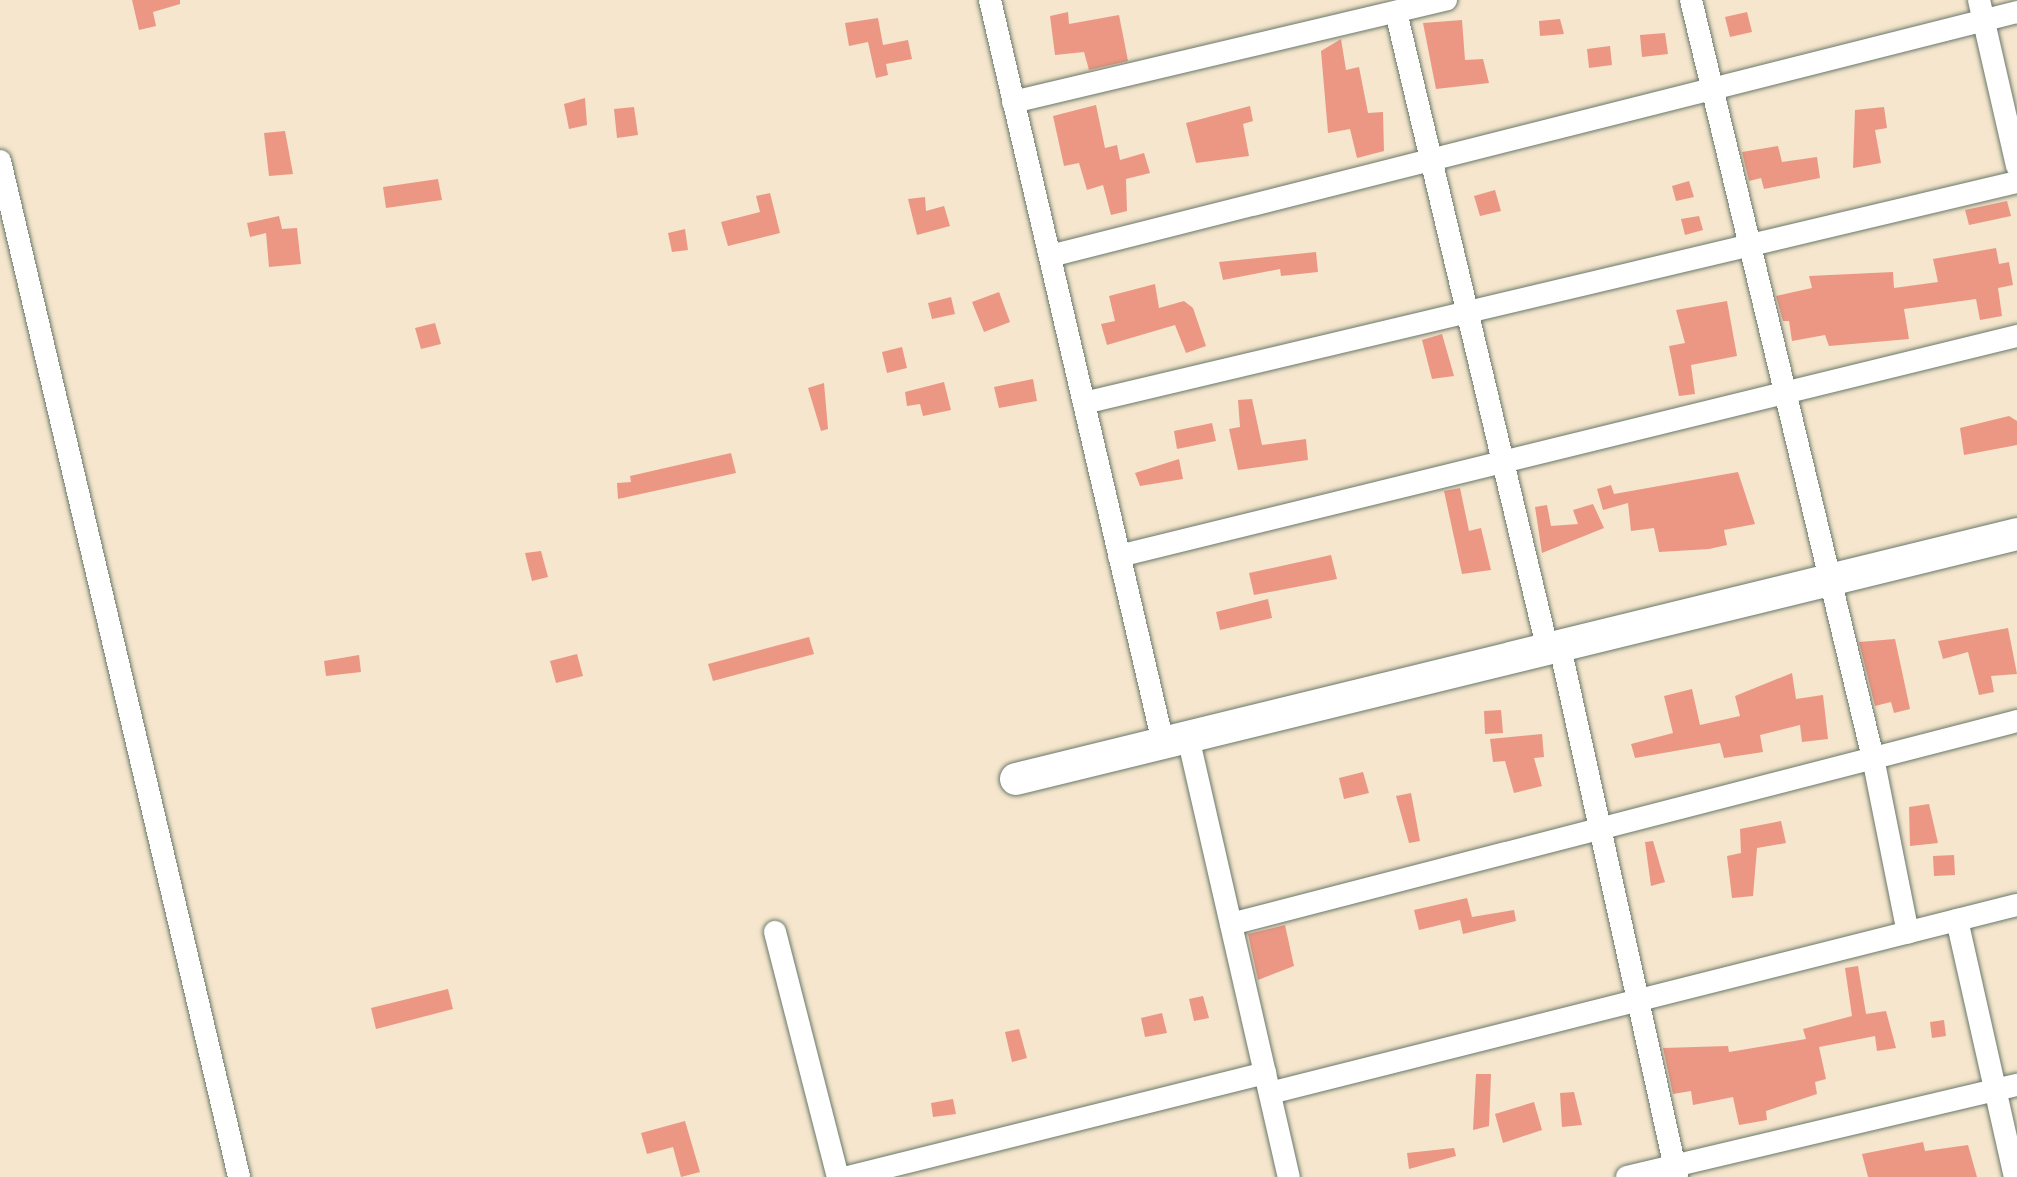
<!DOCTYPE html>
<style>
body{margin:0}
#map{position:relative;width:2017px;height:1177px;overflow:hidden;background:#f5e6cd;font-family:"IM FELL English",serif}
div>[style]{position:absolute}
.building>*{inset:0;background:#eb9784}
.roads{filter:drop-shadow(0 0 2px #6a786a) drop-shadow(0 0 2px #6a786a)}
.street>*{height:22px;margin:-11px;padding:0 11px;transform-origin:11px;border-radius:11px;background:#fff}
.secondary>*{height:32px;margin:-16px;padding:0 16px;transform-origin:16px;border-radius:16px;background:#fff}
span{translate:-50% -50%;white-space:nowrap;text-align:center;line-height:1.15;-webkit-text-stroke:6px #fbf7ec;paint-order:stroke}
</style>
<div id="map">
<div class="building">
<i style="clip-path:polygon(132px 0,180px 0,180px 4px,153px 12px,156px 26px,139px 30px)"></i>
<i style="clip-path:polygon(1068px 12px,1069px 24px,1119px 15px,1128px 61px,1089px 70px,1084px 52px,1055px 55px,1050px 16px)"></i>
<i style="clip-path:polygon(1747px 12px,1752px 32px,1730px 37px,1725px 17px)"></i>
<i style="clip-path:polygon(878px 18px,883px 45px,908px 40px,912px 59px,886px 64px,888px 75px,876px 78px,868px 42px,849px 46px,845px 23px)"></i>
<i style="clip-path:polygon(1560px 19px,1564px 34px,1540px 36px,1539px 21px)"></i>
<i style="clip-path:polygon(1462px 20px,1465px 60px,1483px 59px,1489px 83px,1436px 89px,1423px 23px)"></i>
<i style="clip-path:polygon(1665px 33px,1668px 54px,1642px 57px,1640px 35px)"></i>
<i style="clip-path:polygon(1341px 39px,1346px 70px,1359px 67px,1368px 113px,1383px 112px,1384px 151px,1357px 158px,1350px 129px,1328px 133px,1321px 51px)"></i>
<i style="clip-path:polygon(1610px 46px,1612px 65px,1589px 68px,1587px 49px)"></i>
<i style="clip-path:polygon(585px 98px,587px 125px,569px 129px,564px 104px)"></i>
<i style="clip-path:polygon(1096px 105px,1105px 148px,1117px 145px,1120px 160px,1144px 153px,1150px 173px,1126px 179px,1127px 211px,1111px 215px,1103px 185px,1087px 190px,1079px 163px,1064px 166px,1053px 116px)"></i>
<i style="clip-path:polygon(1250px 106px,1253px 121px,1243px 124px,1249px 156px,1196px 163px,1186px 123px)"></i>
<i style="clip-path:polygon(634px 107px,638px 135px,617px 138px,614px 109px)"></i>
<i style="clip-path:polygon(1884px 107px,1887px 128px,1875px 130px,1881px 163px,1853px 168px,1855px 110px)"></i>
<i style="clip-path:polygon(285px 131px,293px 174px,269px 176px,264px 133px)"></i>
<i style="clip-path:polygon(1778px 146px,1782px 162px,1817px 157px,1820px 178px,1764px 189px,1761px 178px,1749px 181px,1742px 152px)"></i>
<i style="clip-path:polygon(438px 179px,442px 200px,386px 208px,383px 187px)"></i>
<i style="clip-path:polygon(1689px 181px,1694px 197px,1676px 201px,1672px 186px)"></i>
<i style="clip-path:polygon(1495px 190px,1501px 211px,1480px 216px,1474px 196px)"></i>
<i style="clip-path:polygon(770px 193px,780px 233px,728px 246px,721px 222px,760px 212px,756px 196px)"></i>
<i style="clip-path:polygon(925px 197px,926px 211px,944px 206px,950px 226px,917px 235px,908px 199px)"></i>
<i style="clip-path:polygon(2007px 201px,2011px 216px,1969px 225px,1965px 210px)"></i>
<i style="clip-path:polygon(279px 216px,282px 229px,297px 228px,301px 264px,269px 267px,266px 233px,250px 237px,247px 223px)"></i>
<i style="clip-path:polygon(1699px 216px,1703px 230px,1685px 235px,1681px 219px)"></i>
<i style="clip-path:polygon(685px 229px,688px 250px,672px 252px,668px 233px)"></i>
<i style="clip-path:polygon(1996px 248px,1999px 264px,2009px 262px,2013px 285px,1998px 288px,2002px 316px,1980px 320px,1976px 299px,1904px 309px,1909px 339px,1829px 346px,1825px 335px,1792px 341px,1789px 321px,1783px 321px,1776px 296px,1812px 288px,1809px 276px,1893px 272px,1894px 288px,1938px 282px,1933px 259px)"></i>
<i style="clip-path:polygon(1316px 252px,1318px 272px,1281px 276px,1280px 269px,1223px 280px,1219px 262px)"></i>
<i style="clip-path:polygon(1155px 284px,1159px 308px,1184px 301px,1193px 308px,1206px 346px,1186px 353px,1175px 325px,1107px 345px,1101px 324px,1115px 321px,1109px 296px)"></i>
<i style="clip-path:polygon(999px 292px,1010px 322px,984px 332px,972px 302px)"></i>
<i style="clip-path:polygon(951px 297px,955px 314px,932px 319px,928px 303px)"></i>
<i style="clip-path:polygon(1727px 301px,1737px 356px,1691px 365px,1695px 394px,1679px 396px,1669px 346px,1685px 343px,1676px 310px)"></i>
<i style="clip-path:polygon(435px 323px,441px 344px,421px 349px,415px 328px)"></i>
<i style="clip-path:polygon(1442px 334px,1454px 376px,1432px 379px,1422px 340px)"></i>
<i style="clip-path:polygon(902px 347px,907px 368px,887px 373px,882px 352px)"></i>
<i style="clip-path:polygon(1033px 379px,1037px 401px,999px 408px,994px 387px)"></i>
<i style="clip-path:polygon(944px 382px,951px 410px,923px 416px,920px 404px,907px 406px,905px 392px)"></i>
<i style="clip-path:polygon(824px 383px,828px 429px,821px 431px,808px 388px)"></i>
<i style="clip-path:polygon(1252px 399px,1262px 445px,1306px 439px,1308px 460px,1238px 470px,1229px 429px,1240px 427px,1238px 400px)"></i>
<i style="clip-path:polygon(2009px 416px,2017px 421px,2017px 445px,1964px 455px,1960px 428px)"></i>
<i style="clip-path:polygon(1212px 423px,1216px 441px,1177px 449px,1174px 431px)"></i>
<i style="clip-path:polygon(731px 453px,736px 473px,618px 499px,617px 483px,631px 482px,630px 476px)"></i>
<i style="clip-path:polygon(1179px 459px,1183px 479px,1140px 486px,1135px 473px)"></i>
<i style="clip-path:polygon(1738px 472px,1755px 524px,1724px 530px,1727px 545px,1709px 549px,1659px 552px,1654px 528px,1631px 531px,1628px 503px,1603px 510px,1597px 489px,1611px 485px,1614px 494px)"></i>
<i style="clip-path:polygon(1460px 488px,1469px 531px,1481px 528px,1491px 570px,1462px 574px,1444px 491px)"></i>
<i style="clip-path:polygon(1593px 504px,1604px 528px,1542px 553px,1535px 507px,1547px 505px,1551px 526px,1578px 524px,1573px 510px)"></i>
<i style="clip-path:polygon(541px 551px,548px 577px,532px 581px,525px 553px)"></i>
<i style="clip-path:polygon(1331px 555px,1337px 579px,1254px 595px,1249px 573px)"></i>
<i style="clip-path:polygon(1268px 599px,1272px 618px,1220px 630px,1216px 612px)"></i>
<i style="clip-path:polygon(2008px 628px,2017px 674px,1991px 676px,1994px 692px,1979px 695px,1968px 652px,1943px 659px,1938px 641px)"></i>
<i style="clip-path:polygon(809px 637px,814px 654px,713px 681px,708px 664px)"></i>
<i style="clip-path:polygon(1895px 639px,1910px 709px,1894px 713px,1891px 702px,1875px 706px,1859px 642px)"></i>
<i style="clip-path:polygon(577px 654px,583px 676px,556px 683px,550px 661px)"></i>
<i style="clip-path:polygon(359px 655px,361px 672px,326px 676px,324px 661px)"></i>
<i style="clip-path:polygon(1792px 673px,1796px 699px,1823px 695px,1828px 739px,1802px 742px,1800px 725px,1760px 735px,1763px 752px,1724px 758px,1720px 743px,1635px 758px,1631px 744px,1673px 733px,1664px 696px,1692px 689px,1700px 725px,1740px 716px,1735px 696px)"></i>
<i style="clip-path:polygon(1501px 710px,1503px 733px,1485px 734px,1484px 711px)"></i>
<i style="clip-path:polygon(1542px 734px,1544px 757px,1534px 758px,1542px 786px,1514px 793px,1505px 761px,1493px 762px,1490px 739px)"></i>
<i style="clip-path:polygon(1363px 772px,1369px 793px,1344px 799px,1339px 778px)"></i>
<i style="clip-path:polygon(1411px 793px,1420px 841px,1409px 843px,1396px 796px)"></i>
<i style="clip-path:polygon(1929px 804px,1938px 843px,1910px 846px,1909px 807px)"></i>
<i style="clip-path:polygon(1781px 821px,1786px 843px,1757px 848px,1753px 896px,1732px 898px,1727px 856px,1741px 853px,1740px 829px)"></i>
<i style="clip-path:polygon(1653px 841px,1665px 882px,1651px 886px,1645px 842px)"></i>
<i style="clip-path:polygon(1954px 855px,1955px 875px,1934px 876px,1933px 856px)"></i>
<i style="clip-path:polygon(1467px 898px,1472px 917px,1514px 910px,1516px 921px,1463px 934px,1460px 920px,1419px 930px,1414px 910px)"></i>
<i style="clip-path:polygon(1285px 925px,1294px 966px,1258px 980px,1248px 934px)"></i>
<i style="clip-path:polygon(1858px 966px,1866px 1014px,1886px 1011px,1896px 1048px,1877px 1051px,1875px 1036px,1819px 1047px,1826px 1079px,1815px 1082px,1817px 1094px,1766px 1111px,1767px 1120px,1739px 1125px,1733px 1097px,1693px 1105px,1691px 1091px,1673px 1094px,1663px 1048px,1728px 1046px,1729px 1052px,1806px 1039px,1803px 1029px,1852px 1016px,1845px 968px)"></i>
<i style="clip-path:polygon(448px 989px,453px 1009px,376px 1029px,371px 1008px)"></i>
<i style="clip-path:polygon(1203px 996px,1209px 1018px,1194px 1021px,1189px 999px)"></i>
<i style="clip-path:polygon(1162px 1013px,1167px 1033px,1145px 1037px,1141px 1018px)"></i>
<i style="clip-path:polygon(1944px 1020px,1946px 1036px,1932px 1038px,1930px 1022px)"></i>
<i style="clip-path:polygon(1019px 1029px,1027px 1058px,1012px 1062px,1005px 1032px)"></i>
<i style="clip-path:polygon(1476px 1074px,1491px 1074px,1489px 1126px,1473px 1130px)"></i>
<i style="clip-path:polygon(1574px 1092px,1582px 1125px,1562px 1127px,1560px 1093px)"></i>
<i style="clip-path:polygon(953px 1099px,956px 1114px,933px 1117px,931px 1103px)"></i>
<i style="clip-path:polygon(1534px 1102px,1542px 1130px,1503px 1143px,1495px 1114px)"></i>
<i style="clip-path:polygon(685px 1121px,700px 1172px,681px 1177px,673px 1147px,647px 1154px,641px 1133px)"></i>
<i style="clip-path:polygon(1923px 1142px,1925px 1151px,1968px 1145px,1977px 1177px,1868px 1177px,1862px 1154px)"></i>
<i style="clip-path:polygon(1454px 1148px,1456px 1156px,1409px 1169px,1407px 1153px)"></i>
</div>
<div class="roads">
<div class="street">
<i style="left:990px;top:0;width:763px;rotate:76.89deg"></i>
<i style="left:1691px;top:0;width:780px;rotate:76.5deg"></i>
<i style="left:1873px;top:758px;width:178px;rotate:78.7deg"></i>
<i style="left:1979px;top:0;width:170px;rotate:77.1deg"></i>
<i style="left:1396px;top:12px;width:657px;rotate:76.62deg"></i>
<i style="left:1013px;top:102px;width:445px;rotate:-13.3deg"></i>
<i style="left:0;top:161px;width:1044px;rotate:76.76deg"></i>
<i style="left:1050px;top:256px;width:997px;rotate:-14.16deg"></i>
<i style="left:1084px;top:403px;width:959px;rotate:-13.33deg"></i>
<i style="left:1119px;top:556px;width:925px;rotate:-13.77deg"></i>
<i style="left:1560px;top:647px;width:543px;rotate:77.55deg"></i>
<i style="left:1188px;top:737px;width:451px;rotate:77.1deg"></i>
<i style="left:1957px;top:920px;width:263px;rotate:77.3deg"></i>
<i style="left:1231px;top:924px;width:812px;rotate:-14.48deg"></i>
<i style="left:775px;top:932px;width:253px;rotate:75.6deg"></i>
<i style="left:1270px;top:1093px;width:770px;rotate:-14.13deg"></i>
<i style="left:848px;top:1177px;width:430px;rotate:-14deg"></i>
<i style="left:1627px;top:1177px;width:401px;rotate:-13.3deg"></i>
</div>
<div class="secondary">
<i style="left:1016px;top:779px;width:1031px;rotate:-13.75deg"></i>
</div>
</div>
</div>
